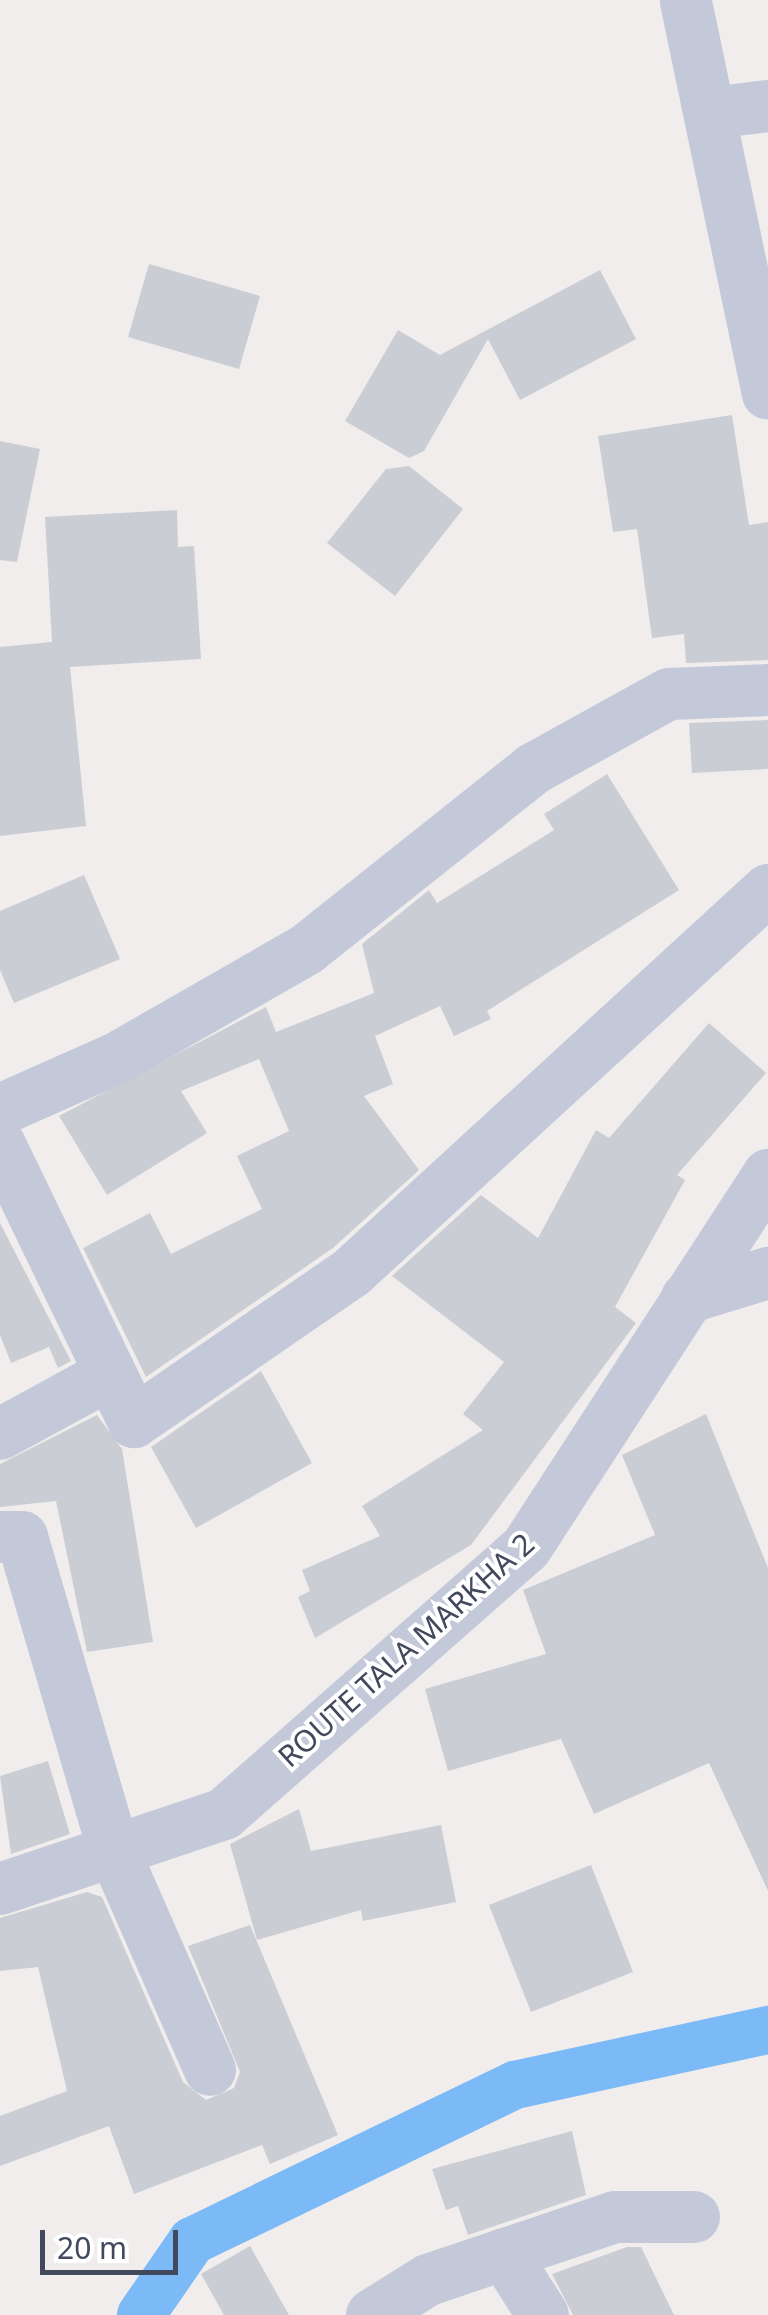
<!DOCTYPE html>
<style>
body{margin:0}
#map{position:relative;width:768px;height:2315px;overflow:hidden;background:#f0edec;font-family:"Noto Sans",sans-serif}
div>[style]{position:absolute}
.canal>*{height:48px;margin:-24px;padding:0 24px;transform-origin:24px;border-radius:24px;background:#7cbaf7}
.building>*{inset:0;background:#cbcdd5}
.minor>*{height:52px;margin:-26px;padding:0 26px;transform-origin:26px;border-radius:26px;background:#c4c9d9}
span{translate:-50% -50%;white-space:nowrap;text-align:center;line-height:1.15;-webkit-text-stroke:8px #fff;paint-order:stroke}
.street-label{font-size:30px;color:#43495c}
.scale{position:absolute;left:40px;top:2230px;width:138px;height:45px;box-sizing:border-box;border:5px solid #43495c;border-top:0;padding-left:12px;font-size:30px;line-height:35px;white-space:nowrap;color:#43495c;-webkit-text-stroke:8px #fff;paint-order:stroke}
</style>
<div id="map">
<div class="canal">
<i style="left:141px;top:2315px;width:90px;rotate:-55.4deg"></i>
<i style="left:192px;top:2241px;width:359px;rotate:-25.8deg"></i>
<i style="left:515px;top:2085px;width:259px;rotate:-12.3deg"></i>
</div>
<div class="building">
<i style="clip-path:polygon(149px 264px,260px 296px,239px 369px,128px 337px)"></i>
<i style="clip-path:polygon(600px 270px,636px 339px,520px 400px,488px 339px,424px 451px,409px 458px,345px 421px,398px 330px,440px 355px)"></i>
<i style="clip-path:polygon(732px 415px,749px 525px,768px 522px,768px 660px,686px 663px,684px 634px,652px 638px,637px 529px,613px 532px,598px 436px)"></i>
<i style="clip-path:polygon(0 441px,40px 449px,17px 562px,0 560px)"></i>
<i style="clip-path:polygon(409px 466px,463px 509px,395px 596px,327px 543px,386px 469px)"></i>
<i style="clip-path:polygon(177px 510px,178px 547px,194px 546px,201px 659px,70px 667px,86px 826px,0 836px,0 647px,52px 642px,45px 517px)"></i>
<i style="clip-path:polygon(768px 720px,768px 769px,692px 773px,689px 723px)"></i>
<i style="clip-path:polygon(607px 774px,679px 890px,487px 1011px,491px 1019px,454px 1036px,440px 1006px,375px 1036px,393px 1084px,364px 1096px,419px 1170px,333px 1248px,146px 1377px,83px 1248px,150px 1213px,171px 1254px,262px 1209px,237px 1156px,289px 1131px,259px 1059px,181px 1091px,207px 1133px,107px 1195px,59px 1116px,266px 1007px,276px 1032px,374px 993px,362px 944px,429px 890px,437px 903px,554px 830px,544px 814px)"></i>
<i style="clip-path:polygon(84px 875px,120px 959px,14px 1003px,0 970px,0 911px)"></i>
<i style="clip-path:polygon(709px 1023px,766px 1073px,677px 1175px,685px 1180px,615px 1307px,636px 1323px,471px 1545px,315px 1638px,298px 1597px,310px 1591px,302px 1570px,380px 1536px,362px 1506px,483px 1430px,463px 1414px,504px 1362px,392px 1276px,481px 1195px,538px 1238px,596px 1130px,609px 1138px)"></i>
<i style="clip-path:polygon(0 1223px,71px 1361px,58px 1368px,49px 1347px,11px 1363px,0 1335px)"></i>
<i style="clip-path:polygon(261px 1371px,312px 1463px,196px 1528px,151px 1447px)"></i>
<i style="clip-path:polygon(706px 1414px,768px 1568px,768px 1891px,709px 1763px,594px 1814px,561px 1739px,448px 1771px,425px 1689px,546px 1654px,523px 1590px,655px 1535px,622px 1455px)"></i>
<i style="clip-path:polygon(97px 1415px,122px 1449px,153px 1642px,87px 1652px,56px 1501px,0 1507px,0 1464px)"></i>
<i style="clip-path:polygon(48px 1761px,70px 1834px,11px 1854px,0 1776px)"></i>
<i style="clip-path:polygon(299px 1809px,311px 1851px,441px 1825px,456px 1902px,363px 1921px,361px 1910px,257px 1940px,230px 1844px)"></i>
<i style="clip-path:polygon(591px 1865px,633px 1972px,531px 2012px,489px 1905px)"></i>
<i style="clip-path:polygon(87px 1892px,102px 1897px,183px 2082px,206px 2100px,234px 2088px,240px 2072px,188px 1946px,250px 1925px,338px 2135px,270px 2164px,262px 2145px,134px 2194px,109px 2126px,0 2166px,0 2116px,67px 2091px,38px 1967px,0 1971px,0 1918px)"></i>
<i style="clip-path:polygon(572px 2131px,586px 2195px,468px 2235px,458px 2206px,446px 2210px,432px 2169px)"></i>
<i style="clip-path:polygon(250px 2246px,289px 2315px,224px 2315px,201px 2274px)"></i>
<i style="clip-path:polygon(627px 2247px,641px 2247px,674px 2315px,573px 2315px,552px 2274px)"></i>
</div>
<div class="minor">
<i style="left:686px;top:2px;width:400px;rotate:78.2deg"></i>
<i style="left:711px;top:113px;width:57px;rotate:-7deg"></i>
<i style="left:0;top:1110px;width:128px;rotate:-24deg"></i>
<i style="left:117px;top:1058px;width:219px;rotate:-29.8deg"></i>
<i style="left:307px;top:949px;width:289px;rotate:-38.5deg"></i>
<i style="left:533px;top:769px;width:155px;rotate:-28.9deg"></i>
<i style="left:669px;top:694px;width:99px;rotate:-2.3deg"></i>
<i style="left:0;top:1145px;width:308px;rotate:64.2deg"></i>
<i style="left:134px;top:1422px;width:265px;rotate:-34.5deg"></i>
<i style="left:352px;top:1272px;width:565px;rotate:-42.56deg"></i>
<i style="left:687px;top:1298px;width:85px;rotate:-17.2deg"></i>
<i style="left:0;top:1434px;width:123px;rotate:-28.6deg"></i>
<i style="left:0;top:1537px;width:22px"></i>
<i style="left:22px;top:1537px;width:327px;rotate:73.7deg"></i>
<i style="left:114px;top:1851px;width:239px;rotate:66.3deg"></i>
<i style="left:0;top:1889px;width:236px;rotate:-18.5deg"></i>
<i style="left:224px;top:1814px;width:402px;rotate:-41.4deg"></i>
<i style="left:526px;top:1548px;width:445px;rotate:-57deg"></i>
<i style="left:504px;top:2254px;width:72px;rotate:57.4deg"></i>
<i style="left:372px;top:2315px;width:66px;rotate:-32deg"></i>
<i style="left:428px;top:2280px;width:197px;rotate:-18.6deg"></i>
<i style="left:615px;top:2217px;width:79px"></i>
</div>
<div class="street-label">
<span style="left:406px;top:1650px;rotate:-42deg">ROUTE TALA MARKHA 2</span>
</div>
<div class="scale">20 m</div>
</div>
